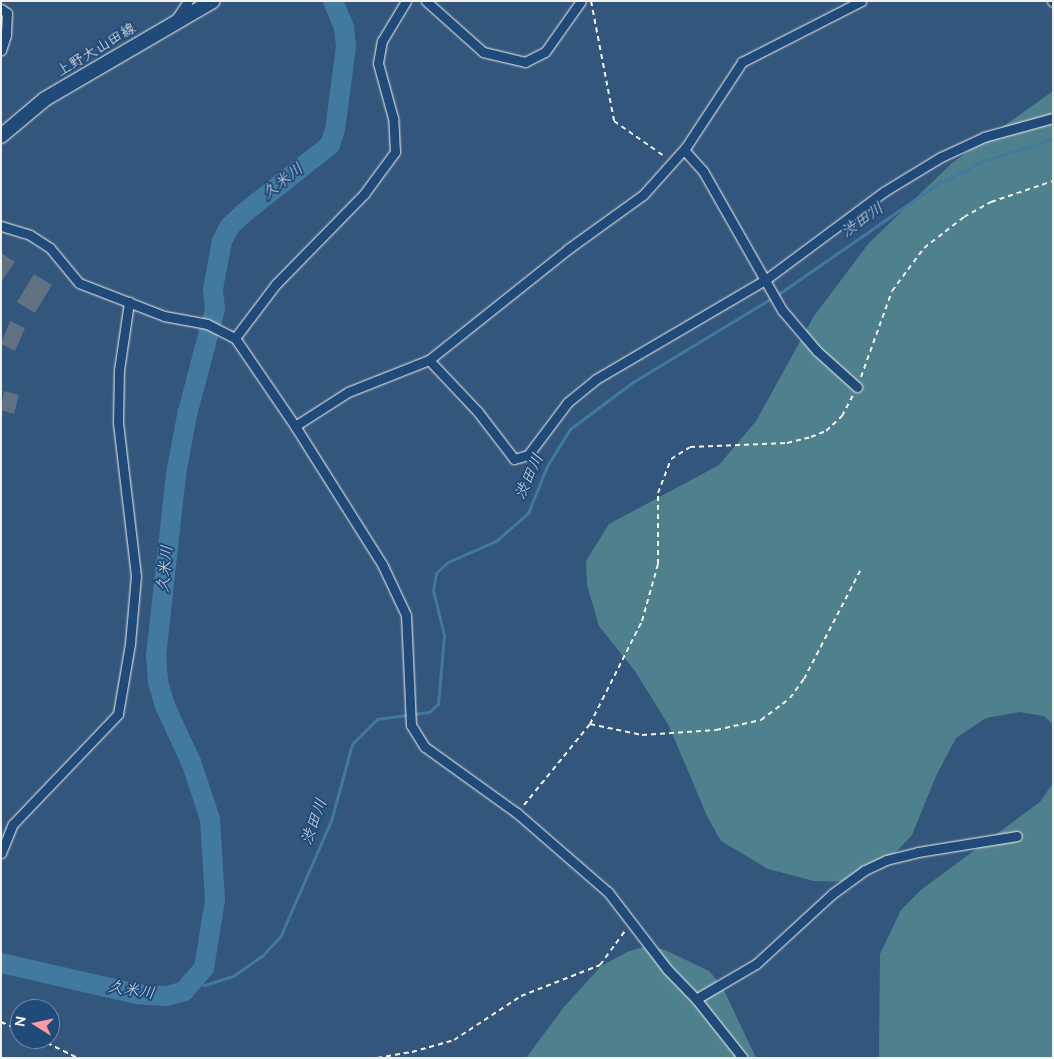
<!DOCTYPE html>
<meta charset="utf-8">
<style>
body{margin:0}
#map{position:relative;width:1054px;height:1059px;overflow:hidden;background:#32567c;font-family:"Balsamiq Sans","Klee One",sans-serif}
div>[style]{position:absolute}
.green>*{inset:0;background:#4e818d}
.stream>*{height:3px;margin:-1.5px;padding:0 1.5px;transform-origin:1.5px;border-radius:1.5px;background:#427a9f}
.river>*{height:20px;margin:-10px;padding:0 10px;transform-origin:10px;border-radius:10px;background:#427a9f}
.building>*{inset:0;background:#607281}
.path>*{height:2px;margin-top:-1px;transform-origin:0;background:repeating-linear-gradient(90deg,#f4f1e8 0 5px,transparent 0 9px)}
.roads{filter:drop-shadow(0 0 1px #f4f1e8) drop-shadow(0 0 1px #f4f1e8)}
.minor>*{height:9px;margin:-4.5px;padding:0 4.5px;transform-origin:4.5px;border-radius:4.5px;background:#1f4a7a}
.primary>*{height:14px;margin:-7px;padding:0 7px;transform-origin:7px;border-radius:7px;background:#1f4a7a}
span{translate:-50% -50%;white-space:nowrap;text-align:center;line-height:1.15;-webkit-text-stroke:4px #1f4a7a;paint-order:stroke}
.street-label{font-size:15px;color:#f4f1e8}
.water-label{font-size:16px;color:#d9dfdd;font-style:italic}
.frame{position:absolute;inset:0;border:2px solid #f4f1e8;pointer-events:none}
.north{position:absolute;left:10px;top:999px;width:50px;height:50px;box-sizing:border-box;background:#1f4a7a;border:1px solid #748da6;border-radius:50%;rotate:280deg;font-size:14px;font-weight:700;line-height:20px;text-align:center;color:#f4f1e8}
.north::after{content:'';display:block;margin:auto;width:18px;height:22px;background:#ff9aa2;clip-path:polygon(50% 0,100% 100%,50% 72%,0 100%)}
</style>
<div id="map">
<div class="green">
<i style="clip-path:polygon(1053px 91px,1053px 725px,1044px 716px,1019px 712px,986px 718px,956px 738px,936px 776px,912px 835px,884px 865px,853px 882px,814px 881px,768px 869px,721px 841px,707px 816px,669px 726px,635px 671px,599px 626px,587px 585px,586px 561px,609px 524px,719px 465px,756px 421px,814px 316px,869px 243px,952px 163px)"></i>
<i style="clip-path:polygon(1053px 783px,1053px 1058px,879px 1058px,880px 954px,901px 910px,922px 889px,1040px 802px)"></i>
<i style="clip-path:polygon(647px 946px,665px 950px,709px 971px,722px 986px,756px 1058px,526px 1058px,564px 1007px,601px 966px,627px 952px)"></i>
</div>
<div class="stream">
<i style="left:195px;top:982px;width:10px;rotate:17deg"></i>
<i style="left:205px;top:985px;width:29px;rotate:-18deg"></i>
<i style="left:233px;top:976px;width:35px;rotate:-35deg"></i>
<i style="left:262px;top:956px;width:26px;rotate:-47deg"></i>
<i style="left:280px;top:937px;width:127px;rotate:-66.3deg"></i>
<i style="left:331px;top:821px;width:80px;rotate:-74.7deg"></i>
<i style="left:352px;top:744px;width:35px;rotate:-45deg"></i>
<i style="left:377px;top:719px;width:52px;rotate:-7.7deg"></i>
<i style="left:429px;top:712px;width:12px;rotate:-42deg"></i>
<i style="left:438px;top:704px;width:69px;rotate:-85deg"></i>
<i style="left:444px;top:635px;width:46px;rotate:-103.7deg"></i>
<i style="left:433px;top:590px;width:17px;rotate:-80deg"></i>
<i style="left:436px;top:573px;width:16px;rotate:-43deg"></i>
<i style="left:448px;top:562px;width:52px;rotate:-23.6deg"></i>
<i style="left:496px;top:541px;width:43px;rotate:-41.2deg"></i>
<i style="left:528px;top:513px;width:51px;rotate:-68deg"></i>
<i style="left:547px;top:466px;width:44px;rotate:-58.1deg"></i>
<i style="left:570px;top:429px;width:79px;rotate:-36.7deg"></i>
<i style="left:633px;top:382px;width:172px;rotate:-31.2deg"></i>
<i style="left:780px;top:293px;width:190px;rotate:-34.7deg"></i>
<i style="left:936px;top:185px;width:53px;rotate:-27.1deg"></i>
<i style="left:983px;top:161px;width:73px;rotate:-17.4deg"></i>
</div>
<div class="river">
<i style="left:1px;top:963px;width:139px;rotate:12.9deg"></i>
<i style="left:136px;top:994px;width:31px;rotate:4deg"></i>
<i style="left:167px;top:996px;width:18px;rotate:-16deg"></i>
<i style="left:184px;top:991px;width:30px;rotate:-49deg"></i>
<i style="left:204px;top:968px;width:69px;rotate:-80.8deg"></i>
<i style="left:215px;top:900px;width:81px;rotate:-93.5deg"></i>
<i style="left:210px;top:819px;width:60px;rotate:-108.4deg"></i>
<i style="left:191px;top:762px;width:62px;rotate:-114.9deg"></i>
<i style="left:165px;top:706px;width:25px;rotate:-106deg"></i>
<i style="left:158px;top:682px;width:26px;rotate:-94deg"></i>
<i style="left:156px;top:656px;width:183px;rotate:-83.7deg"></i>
<i style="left:176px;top:474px;width:60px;rotate:-79.4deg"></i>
<i style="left:187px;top:415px;width:110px;rotate:-75.2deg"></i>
<i style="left:215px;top:309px;width:20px;rotate:-96deg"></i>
<i style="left:213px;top:289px;width:49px;rotate:-79.4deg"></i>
<i style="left:222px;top:241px;width:17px;rotate:-62deg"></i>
<i style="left:230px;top:226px;width:21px;rotate:-43deg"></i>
<i style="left:245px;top:212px;width:108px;rotate:-38.2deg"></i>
<i style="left:330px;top:145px;width:16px;rotate:-72deg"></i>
<i style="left:335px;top:130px;width:85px;rotate:-82.5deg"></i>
<i style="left:346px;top:46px;width:19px;rotate:-96deg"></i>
<i style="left:344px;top:27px;width:28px;rotate:-113deg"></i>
</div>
<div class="building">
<i style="clip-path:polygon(1px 253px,15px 262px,1px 282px)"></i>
<i style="clip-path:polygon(34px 274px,52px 285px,35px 313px,17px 302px)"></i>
<i style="clip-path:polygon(10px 321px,25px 328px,15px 351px,1px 344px)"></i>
<i style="clip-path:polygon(4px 391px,19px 395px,14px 414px,1px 410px)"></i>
</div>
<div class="path">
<i style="left:591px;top:1px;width:122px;rotate:79.1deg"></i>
<i style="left:614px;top:121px;width:61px;rotate:35deg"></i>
<i style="left:861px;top:377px;width:91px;rotate:-70.2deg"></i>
<i style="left:892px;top:291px;width:54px;rotate:-53.3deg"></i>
<i style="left:924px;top:248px;width:51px;rotate:-37.8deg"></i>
<i style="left:964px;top:217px;width:31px;rotate:-29deg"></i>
<i style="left:991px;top:202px;width:65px;rotate:-18.7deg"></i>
<i style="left:590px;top:724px;width:53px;rotate:11.9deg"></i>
<i style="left:642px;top:735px;width:74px;rotate:-3.9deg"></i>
<i style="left:716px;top:730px;width:46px;rotate:-12.5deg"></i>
<i style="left:761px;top:720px;width:36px;rotate:-37deg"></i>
<i style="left:790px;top:698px;width:24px;rotate:-54deg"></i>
<i style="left:804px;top:679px;width:122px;rotate:-62.6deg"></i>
<i style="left:524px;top:805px;width:104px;rotate:-50.8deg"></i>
<i style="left:590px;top:724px;width:115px;rotate:-63.2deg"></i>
<i style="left:642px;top:621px;width:59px;rotate:-74.3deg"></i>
<i style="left:658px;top:564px;width:71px;rotate:-90deg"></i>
<i style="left:658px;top:493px;width:36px;rotate:-69deg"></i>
<i style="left:671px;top:459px;width:22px;rotate:-32deg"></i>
<i style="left:690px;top:447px;width:97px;rotate:-2.4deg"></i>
<i style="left:787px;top:443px;width:25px;rotate:-14deg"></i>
<i style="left:811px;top:437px;width:16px;rotate:-22deg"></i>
<i style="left:826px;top:431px;width:22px;rotate:-43deg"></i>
<i style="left:842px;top:416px;width:24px;rotate:-62deg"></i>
<i style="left:1px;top:1022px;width:21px;rotate:23deg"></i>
<i style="left:39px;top:1039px;width:43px;rotate:26deg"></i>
<i style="left:377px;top:1058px;width:36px;rotate:-10deg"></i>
<i style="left:412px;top:1052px;width:44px;rotate:-15.9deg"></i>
<i style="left:454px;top:1040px;width:80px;rotate:-33.3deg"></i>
<i style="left:521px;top:996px;width:85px;rotate:-21.4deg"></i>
<i style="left:600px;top:965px;width:42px;rotate:-53.7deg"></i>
</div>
<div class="roads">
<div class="minor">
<i style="left:426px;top:1px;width:76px;rotate:41.8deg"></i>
<i style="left:483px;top:52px;width:43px;rotate:13.4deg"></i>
<i style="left:525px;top:62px;width:22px;rotate:-27deg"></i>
<i style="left:545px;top:52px;width:62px;rotate:-54.8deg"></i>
<i style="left:1052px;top:1px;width:1px;rotate:45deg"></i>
<i style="left:1px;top:9px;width:7px;rotate:34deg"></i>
<i style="left:7px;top:13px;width:22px;rotate:93deg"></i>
<i style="left:6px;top:35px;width:16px;rotate:108deg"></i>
<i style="left:174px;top:22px;width:25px;rotate:-56deg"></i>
<i style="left:684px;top:150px;width:28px;rotate:48deg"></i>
<i style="left:703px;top:171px;width:160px;rotate:60.4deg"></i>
<i style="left:782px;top:310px;width:54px;rotate:49.5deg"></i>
<i style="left:817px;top:351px;width:54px;rotate:42deg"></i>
<i style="left:1px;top:226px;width:30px;rotate:17deg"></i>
<i style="left:30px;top:235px;width:24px;rotate:33deg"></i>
<i style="left:50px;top:248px;width:45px;rotate:50.4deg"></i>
<i style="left:79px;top:283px;width:91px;rotate:21.2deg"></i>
<i style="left:164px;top:316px;width:44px;rotate:10.5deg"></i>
<i style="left:207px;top:324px;width:31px;rotate:27deg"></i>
<i style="left:235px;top:338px;width:107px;rotate:55.7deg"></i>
<i style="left:295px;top:426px;width:163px;rotate:57.8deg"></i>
<i style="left:382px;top:564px;width:56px;rotate:64.8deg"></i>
<i style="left:406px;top:615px;width:110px;rotate:87.4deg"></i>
<i style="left:411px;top:725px;width:26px;rotate:58deg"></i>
<i style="left:425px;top:747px;width:113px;rotate:35.7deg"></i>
<i style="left:517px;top:813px;width:121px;rotate:41deg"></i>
<i style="left:608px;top:892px;width:97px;rotate:52.5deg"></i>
<i style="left:667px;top:969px;width:42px;rotate:46deg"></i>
<i style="left:696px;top:999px;width:75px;rotate:51.5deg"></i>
<i style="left:235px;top:338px;width:68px;rotate:-52.8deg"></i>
<i style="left:276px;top:284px;width:126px;rotate:-45.6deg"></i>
<i style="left:364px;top:194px;width:52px;rotate:-53.6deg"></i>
<i style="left:395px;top:152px;width:34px;rotate:-93deg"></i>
<i style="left:393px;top:118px;width:57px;rotate:-105.3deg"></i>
<i style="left:378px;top:63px;width:22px;rotate:-80deg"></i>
<i style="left:382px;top:41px;width:47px;rotate:-59deg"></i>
<i style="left:429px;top:360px;width:71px;rotate:46.7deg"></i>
<i style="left:478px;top:412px;width:59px;rotate:52.5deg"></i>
<i style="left:514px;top:459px;width:15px;rotate:-16deg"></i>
<i style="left:528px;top:455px;width:66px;rotate:-53deg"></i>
<i style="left:568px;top:402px;width:36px;rotate:-39deg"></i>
<i style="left:596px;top:379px;width:196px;rotate:-30.4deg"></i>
<i style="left:765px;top:280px;width:149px;rotate:-36.6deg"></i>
<i style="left:885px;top:191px;width:66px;rotate:-31.3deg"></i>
<i style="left:941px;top:157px;width:47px;rotate:-24.9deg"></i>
<i style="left:984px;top:137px;width:72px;rotate:-15.4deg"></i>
<i style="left:295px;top:426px;width:63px;rotate:-32.7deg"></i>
<i style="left:348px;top:392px;width:87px;rotate:-21.6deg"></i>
<i style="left:429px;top:360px;width:178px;rotate:-38.6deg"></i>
<i style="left:568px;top:249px;width:92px;rotate:-35.8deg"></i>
<i style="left:643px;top:195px;width:64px;rotate:-48.1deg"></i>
<i style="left:686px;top:147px;width:102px;rotate:-56.6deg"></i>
<i style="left:742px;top:62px;width:134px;rotate:-27.1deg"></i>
<i style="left:1px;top:853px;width:31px;rotate:-68deg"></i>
<i style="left:13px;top:824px;width:152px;rotate:-46.3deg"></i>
<i style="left:118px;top:714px;width:71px;rotate:-80.3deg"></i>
<i style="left:130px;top:644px;width:68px;rotate:-85deg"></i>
<i style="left:136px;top:576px;width:155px;rotate:-96.7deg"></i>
<i style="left:118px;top:422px;width:52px;rotate:-88.9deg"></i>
<i style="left:119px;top:370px;width:69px;rotate:-81.6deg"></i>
<i style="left:696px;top:999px;width:69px;rotate:-30.3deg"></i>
<i style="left:756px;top:964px;width:103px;rotate:-42.6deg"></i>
<i style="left:832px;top:894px;width:41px;rotate:-36deg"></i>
<i style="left:865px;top:870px;width:23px;rotate:-25deg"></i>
<i style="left:886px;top:860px;width:33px;rotate:-14deg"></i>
<i style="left:918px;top:852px;width:100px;rotate:-9.2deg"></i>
</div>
<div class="primary">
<i style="left:1px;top:136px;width:57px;rotate:-40.1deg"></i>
<i style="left:45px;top:99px;width:194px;rotate:-30.3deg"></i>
</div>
</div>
<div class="street-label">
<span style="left:96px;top:50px;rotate:-31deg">上野大山田線</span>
</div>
<div class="water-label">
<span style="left:283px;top:182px;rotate:-38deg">久米川</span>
<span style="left:863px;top:221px;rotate:-35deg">渋田川</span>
<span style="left:530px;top:477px;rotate:-65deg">渋田川</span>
<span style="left:166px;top:569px;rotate:-84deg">久米川</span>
<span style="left:315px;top:822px;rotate:-70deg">渋田川</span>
<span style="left:131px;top:991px;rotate:9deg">久米川</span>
</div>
<div class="frame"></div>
<div class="north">N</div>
</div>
